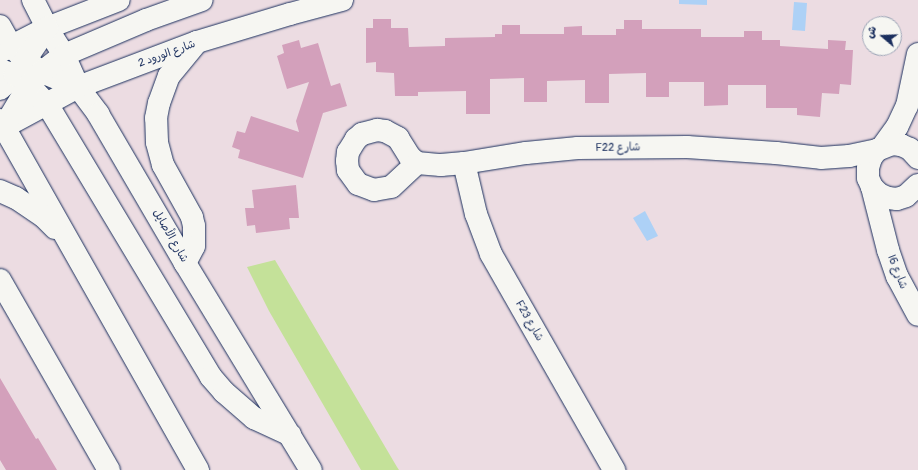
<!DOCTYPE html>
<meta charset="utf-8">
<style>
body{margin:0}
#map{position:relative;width:918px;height:470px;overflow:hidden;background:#ecdce2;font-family:Pangolin,"Playpen Sans Arabic",sans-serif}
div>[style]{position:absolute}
.green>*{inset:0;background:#c4e199}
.water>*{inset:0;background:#add1f6}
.building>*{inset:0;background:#d3a0bb}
.roads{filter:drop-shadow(0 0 1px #1b2f5e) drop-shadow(0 0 1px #1b2f5e)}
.minor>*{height:22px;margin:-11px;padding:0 11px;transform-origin:11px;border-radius:11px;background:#f6f6f2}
.major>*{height:22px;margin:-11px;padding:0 11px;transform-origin:11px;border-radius:11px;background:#f6f6f2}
span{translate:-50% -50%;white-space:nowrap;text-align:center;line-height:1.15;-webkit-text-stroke:4px #f6f6f2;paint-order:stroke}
.street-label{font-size:11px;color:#1b2f5e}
.north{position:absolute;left:862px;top:16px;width:40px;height:40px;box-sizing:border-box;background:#f6f6f2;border:1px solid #9ea6b7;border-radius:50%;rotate:289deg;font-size:11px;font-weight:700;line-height:16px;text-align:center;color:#1b2f5e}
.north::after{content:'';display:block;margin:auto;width:14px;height:18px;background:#1b2f5e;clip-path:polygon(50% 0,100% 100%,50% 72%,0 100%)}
</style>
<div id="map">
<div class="green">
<i style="clip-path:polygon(275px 260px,397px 467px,399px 470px,361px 470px,269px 311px,247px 267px)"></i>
</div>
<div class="water">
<i style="clip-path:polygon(679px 0,707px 0,707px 5px,679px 4px)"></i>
<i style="clip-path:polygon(794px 2px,807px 3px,805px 31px,792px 30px)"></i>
<i style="clip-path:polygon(645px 211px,658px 236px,647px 241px,633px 218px)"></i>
</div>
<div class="building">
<i style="clip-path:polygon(373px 19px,391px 19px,391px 28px,408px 28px,409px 47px,445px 46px,445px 38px,495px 37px,495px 34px,502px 34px,502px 25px,520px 25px,520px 34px,564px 34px,564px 27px,582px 26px,582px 35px,616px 35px,616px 29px,624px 29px,624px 20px,642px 20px,642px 29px,701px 29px,701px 37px,744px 37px,744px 31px,762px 31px,762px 40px,780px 40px,780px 46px,828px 49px,828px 40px,846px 41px,845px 50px,853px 50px,851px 85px,840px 84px,839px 94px,822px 93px,820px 117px,797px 115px,797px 108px,766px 108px,766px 85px,728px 85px,728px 105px,704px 106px,704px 82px,669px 82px,669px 97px,646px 97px,646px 73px,609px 74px,609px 103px,585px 103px,585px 80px,547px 81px,547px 102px,524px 102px,524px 78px,490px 79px,490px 114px,466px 114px,466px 91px,418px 92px,418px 96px,395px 96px,394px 73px,376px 72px,376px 62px,366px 63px,366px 28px,373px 28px)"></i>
<i style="clip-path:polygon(299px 40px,301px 48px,318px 43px,331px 86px,340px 83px,347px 106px,323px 113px,303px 178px,238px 158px,240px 150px,232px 147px,237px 131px,245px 133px,251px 116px,299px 132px,296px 121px,309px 82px,287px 89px,277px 56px,284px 53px,282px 45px)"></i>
<i style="clip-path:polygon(296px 185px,299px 218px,289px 218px,290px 229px,256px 233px,255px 225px,247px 226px,245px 208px,254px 208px,252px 190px)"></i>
<i style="clip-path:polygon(0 378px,36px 439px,38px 438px,57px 470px,6px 470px,0 460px)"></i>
</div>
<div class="roads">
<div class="minor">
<i style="left:0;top:52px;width:53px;rotate:-27.1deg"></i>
<i style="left:47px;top:28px;width:77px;rotate:-21.3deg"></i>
<i style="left:0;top:129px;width:89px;rotate:-28.3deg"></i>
<i style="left:78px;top:87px;width:127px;rotate:-20.7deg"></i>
<i style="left:197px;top:42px;width:97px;rotate:-16.8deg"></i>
<i style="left:290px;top:14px;width:54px;rotate:-15.1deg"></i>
<i style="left:377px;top:130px;width:8px;rotate:7deg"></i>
<i style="left:385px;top:131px;width:15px;rotate:28deg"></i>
<i style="left:398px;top:138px;width:22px;rotate:58deg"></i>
<i style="left:410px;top:157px;width:9px;rotate:41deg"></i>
<i style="left:417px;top:163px;width:35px;rotate:137deg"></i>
<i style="left:391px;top:187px;width:17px;rotate:170deg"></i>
<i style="left:374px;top:190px;width:17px;rotate:-159deg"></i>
<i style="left:358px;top:184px;width:17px;rotate:-126deg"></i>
<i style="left:348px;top:170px;width:9px;rotate:-96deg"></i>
<i style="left:347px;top:161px;width:9px;rotate:-84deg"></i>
<i style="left:348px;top:152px;width:15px;rotate:-58deg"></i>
<i style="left:356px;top:139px;width:8px;rotate:-40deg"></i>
<i style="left:362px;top:134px;width:16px;rotate:-15deg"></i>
<i style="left:883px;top:146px;width:24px;rotate:-54deg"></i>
<i style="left:897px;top:127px;width:23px;rotate:-65deg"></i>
<i style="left:907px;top:106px;width:53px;rotate:-78.1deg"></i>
<i style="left:918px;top:158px;width:12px;rotate:-132deg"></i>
<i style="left:910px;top:149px;width:10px;rotate:-156deg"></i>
<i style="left:901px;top:145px;width:9px;rotate:-174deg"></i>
<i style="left:892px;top:144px;width:16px;rotate:158deg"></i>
<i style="left:877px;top:150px;width:10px;rotate:127deg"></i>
<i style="left:871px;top:158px;width:10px;rotate:107deg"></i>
<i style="left:868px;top:168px;width:10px;rotate:90deg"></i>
<i style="left:868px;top:178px;width:10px;rotate:66deg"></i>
<i style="left:872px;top:187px;width:10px;rotate:45deg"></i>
<i style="left:879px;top:194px;width:10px;rotate:24deg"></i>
<i style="left:888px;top:198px;width:9px;rotate:6deg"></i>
<i style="left:897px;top:199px;width:9px;rotate:-18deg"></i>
<i style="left:906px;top:196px;width:16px;rotate:-43deg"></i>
<i style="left:417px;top:163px;width:24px;rotate:5deg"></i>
<i style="left:441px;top:165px;width:23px;rotate:-5deg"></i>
<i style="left:464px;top:163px;width:63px;rotate:-9.2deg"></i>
<i style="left:526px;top:153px;width:52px;rotate:-5.5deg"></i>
<i style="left:578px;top:148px;width:109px;rotate:-0.5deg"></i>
<i style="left:687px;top:147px;width:89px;rotate:3.9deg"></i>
<i style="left:776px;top:153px;width:45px;rotate:6.3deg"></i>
<i style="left:821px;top:158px;width:28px;rotate:-4deg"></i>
<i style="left:849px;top:156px;width:29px;rotate:-12deg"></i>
<i style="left:464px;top:163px;width:52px;rotate:76.8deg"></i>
<i style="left:476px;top:214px;width:43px;rotate:69.4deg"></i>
<i style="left:491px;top:254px;width:249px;rotate:60.3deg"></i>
<i style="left:872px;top:187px;width:65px;rotate:75.7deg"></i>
<i style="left:888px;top:250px;width:28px;rotate:71deg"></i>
<i style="left:897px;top:276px;width:44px;rotate:61.7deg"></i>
<i style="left:0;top:280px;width:219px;rotate:60.2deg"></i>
</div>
<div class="major">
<i style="left:33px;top:0;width:31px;rotate:63deg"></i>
<i style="left:47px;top:28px;width:32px;rotate:58deg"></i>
<i style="left:64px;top:55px;width:35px;rotate:66deg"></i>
<i style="left:78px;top:87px;width:34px;rotate:53deg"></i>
<i style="left:98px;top:114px;width:173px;rotate:59.7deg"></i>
<i style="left:185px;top:263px;width:242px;rotate:58.7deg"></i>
<i style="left:0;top:26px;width:23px;rotate:61deg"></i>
<i style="left:11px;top:46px;width:20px;rotate:45deg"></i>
<i style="left:25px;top:60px;width:21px;rotate:35deg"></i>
<i style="left:42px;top:72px;width:39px;rotate:23deg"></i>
<i style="left:0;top:70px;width:16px;rotate:18deg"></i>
<i style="left:15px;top:75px;width:17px;rotate:36deg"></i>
<i style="left:29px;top:85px;width:26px;rotate:47deg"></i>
<i style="left:47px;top:104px;width:318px;rotate:59deg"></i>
<i style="left:211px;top:377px;width:20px;rotate:49deg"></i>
<i style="left:224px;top:392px;width:40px;rotate:41deg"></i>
<i style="left:254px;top:418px;width:40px;rotate:25deg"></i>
<i style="left:0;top:89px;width:21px;rotate:-43deg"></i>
<i style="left:15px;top:75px;width:57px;rotate:-55.8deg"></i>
<i style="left:0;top:120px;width:402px;rotate:60.5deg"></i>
<i style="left:4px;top:127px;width:49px;rotate:-59.2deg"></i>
<i style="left:29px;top:85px;width:18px;rotate:-45deg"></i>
<i style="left:42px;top:72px;width:28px;rotate:-38deg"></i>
<i style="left:64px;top:55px;width:89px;rotate:-23.1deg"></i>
<i style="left:146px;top:20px;width:59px;rotate:-19.7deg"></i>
<i style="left:0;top:191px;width:17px;rotate:24deg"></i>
<i style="left:16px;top:198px;width:32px;rotate:34deg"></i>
<i style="left:43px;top:216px;width:17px;rotate:45deg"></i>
<i style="left:185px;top:263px;width:19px;rotate:-62deg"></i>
<i style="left:194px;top:246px;width:20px;rotate:-90deg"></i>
<i style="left:194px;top:226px;width:9px;rotate:-103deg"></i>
<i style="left:192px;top:217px;width:60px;rotate:-119.1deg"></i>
<i style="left:163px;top:165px;width:24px;rotate:-105deg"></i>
<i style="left:157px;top:142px;width:24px;rotate:-92deg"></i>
<i style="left:156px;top:118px;width:15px;rotate:-79deg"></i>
<i style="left:159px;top:103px;width:29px;rotate:-70deg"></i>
<i style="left:169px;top:76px;width:44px;rotate:-50.5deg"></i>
</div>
</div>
<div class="street-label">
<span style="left:167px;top:54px;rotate:-20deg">شارع الورود 2</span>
<span style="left:618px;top:148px;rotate:-1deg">F22 شارع</span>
<span style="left:170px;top:236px;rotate:60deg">شارع الأصايل</span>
<span style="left:897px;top:272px;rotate:68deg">I6 شارع</span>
<span style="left:529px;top:321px;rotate:60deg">F23 شارع</span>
</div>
<div class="north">ش</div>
</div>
